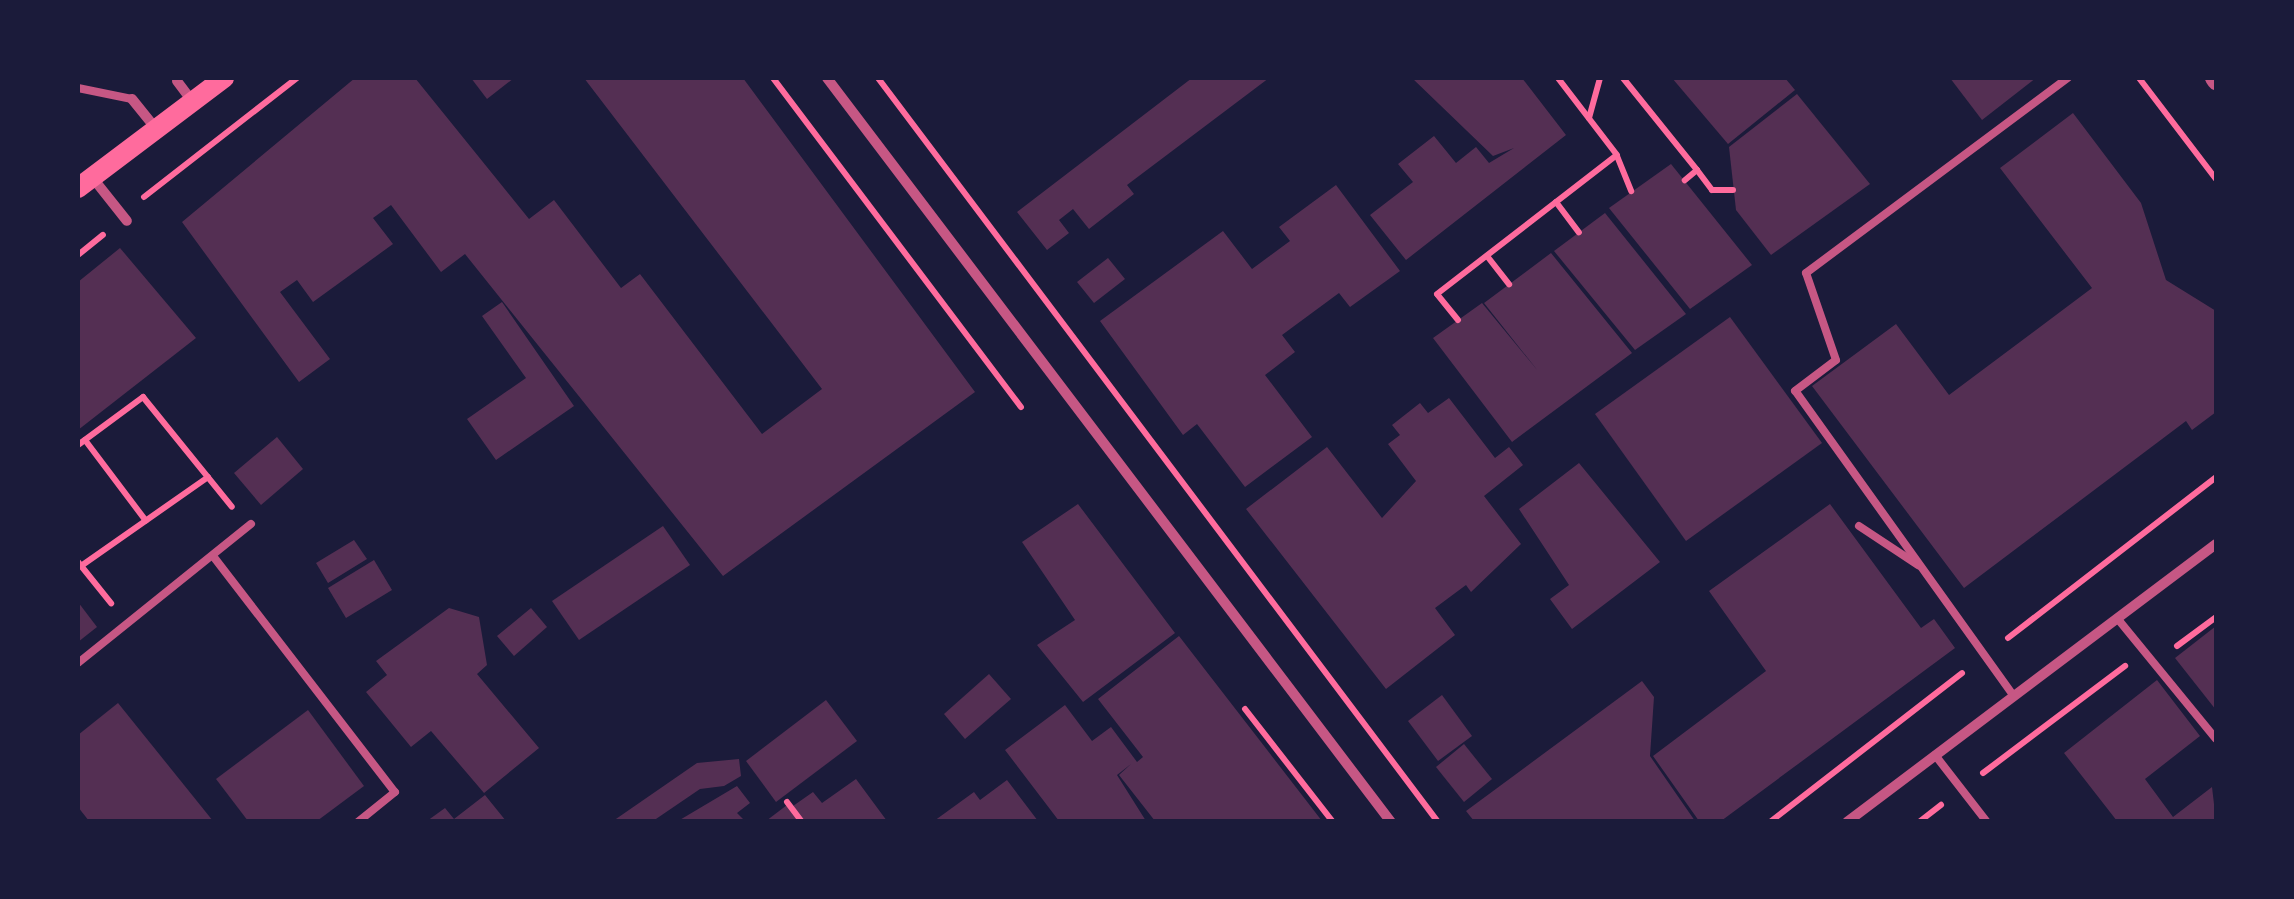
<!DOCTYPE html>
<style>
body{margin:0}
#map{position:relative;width:2294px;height:899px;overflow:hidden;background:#1b1b3a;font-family:Montserrat,sans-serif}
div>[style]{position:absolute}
.building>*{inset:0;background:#542f53}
.path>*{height:6px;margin:-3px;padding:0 3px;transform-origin:3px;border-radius:3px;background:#ff6b9d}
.service>*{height:8px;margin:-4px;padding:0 4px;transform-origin:4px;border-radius:4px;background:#c65784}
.minor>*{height:10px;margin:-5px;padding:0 5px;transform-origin:5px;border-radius:5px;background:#c65784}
.tertiary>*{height:18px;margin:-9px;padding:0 9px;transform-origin:9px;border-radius:9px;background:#c65784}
.secondary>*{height:20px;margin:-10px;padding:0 10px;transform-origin:10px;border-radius:10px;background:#ff6b9d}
span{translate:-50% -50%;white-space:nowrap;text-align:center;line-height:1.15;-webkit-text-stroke:10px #1b1b3a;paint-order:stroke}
.frame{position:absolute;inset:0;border:80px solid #1b1b3a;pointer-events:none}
</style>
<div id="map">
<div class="building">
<i style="clip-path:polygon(355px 78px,415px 78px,529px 219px,554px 200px,621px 288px,640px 274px,762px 434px,822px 389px,584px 78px,743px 78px,975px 392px,723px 576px,465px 254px,441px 272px,391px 205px,373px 218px,393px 244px,313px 302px,297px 280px,280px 292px,330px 359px,299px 382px,182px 222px)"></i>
<i style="clip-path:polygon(471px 78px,514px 78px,487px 99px)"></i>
<i style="clip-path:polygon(1192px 78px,1269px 78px,1127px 185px,1134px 194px,1089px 229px,1073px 209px,1059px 220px,1069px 233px,1047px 250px,1017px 212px)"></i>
<i style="clip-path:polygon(1412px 78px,1522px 78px,1566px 135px,1406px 260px,1370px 215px,1413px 182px,1398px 164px,1434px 136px,1456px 163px,1476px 147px,1489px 163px,1514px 148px,1493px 156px)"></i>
<i style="clip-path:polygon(1672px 78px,1785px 78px,1795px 90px,1728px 144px)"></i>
<i style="clip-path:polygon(1950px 78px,2036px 78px,1982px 120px)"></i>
<i style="clip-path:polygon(1797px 94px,1870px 184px,1771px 255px,1736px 210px,1729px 147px)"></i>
<i style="clip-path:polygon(2073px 113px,2141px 203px,2166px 280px,2216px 311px,2216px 412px,2192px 430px,2186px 421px,1964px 588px,1812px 386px,1896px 324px,1949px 395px,2092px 288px,2000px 168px)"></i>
<i style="clip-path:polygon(1671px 164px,1752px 265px,1690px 309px,1609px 208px)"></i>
<i style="clip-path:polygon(1336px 185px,1400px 271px,1350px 307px,1339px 293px,1282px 335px,1295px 352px,1265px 375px,1312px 437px,1245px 487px,1197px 424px,1183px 435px,1100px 321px,1223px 231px,1252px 269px,1290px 241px,1279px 227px)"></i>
<i style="clip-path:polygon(1605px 213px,1686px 314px,1635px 350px,1554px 251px)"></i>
<i style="clip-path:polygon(120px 248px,196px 338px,78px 430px,78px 282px)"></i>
<i style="clip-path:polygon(1551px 253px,1632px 353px,1512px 442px,1433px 338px,1482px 303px,1538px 371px,1484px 303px)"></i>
<i style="clip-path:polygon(1108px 258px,1125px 279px,1094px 303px,1077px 282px)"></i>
<i style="clip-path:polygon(502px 302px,574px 406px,496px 460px,467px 419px,526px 378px,482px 316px)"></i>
<i style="clip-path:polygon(1730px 317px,1822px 443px,1686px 541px,1595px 414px)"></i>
<i style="clip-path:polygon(1449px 398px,1495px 458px,1509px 447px,1523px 465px,1484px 496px,1521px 544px,1471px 592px,1466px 585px,1435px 608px,1455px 635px,1386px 689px,1246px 509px,1327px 447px,1382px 518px,1416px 481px,1388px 444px,1400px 435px,1392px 425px,1420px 403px,1428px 413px)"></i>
<i style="clip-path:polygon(277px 437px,303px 469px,261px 505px,234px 473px)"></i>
<i style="clip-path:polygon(1579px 463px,1660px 562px,1572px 629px,1550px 599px,1569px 585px,1519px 509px)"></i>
<i style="clip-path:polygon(1078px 504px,1175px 633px,1083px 702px,1037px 645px,1075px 620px,1022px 542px)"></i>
<i style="clip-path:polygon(1830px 504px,1921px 628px,1934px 619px,1955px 648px,1721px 821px,1699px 821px,1653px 756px,1766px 671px,1709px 591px)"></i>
<i style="clip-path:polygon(663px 526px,690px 565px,579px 640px,552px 601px)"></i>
<i style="clip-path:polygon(354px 540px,367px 559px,328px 583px,316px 563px)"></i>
<i style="clip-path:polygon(374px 560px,392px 590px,346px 618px,328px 588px)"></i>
<i style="clip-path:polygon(78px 602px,97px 627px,78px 642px)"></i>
<i style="clip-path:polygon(449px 608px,479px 617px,487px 665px,477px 674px,539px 748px,484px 793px,431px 731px,411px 747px,366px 692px,387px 675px,376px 661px)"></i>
<i style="clip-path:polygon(531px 608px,547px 627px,514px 656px,497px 636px)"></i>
<i style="clip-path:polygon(2216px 626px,2216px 710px,2175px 658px)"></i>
<i style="clip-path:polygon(1179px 636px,1322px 821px,1155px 821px,1119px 775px,1131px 764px,1117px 775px,1146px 821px,1059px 821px,1005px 750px,1065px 705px,1092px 741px,1111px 727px,1137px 762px,1143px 757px,1098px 699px)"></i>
<i style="clip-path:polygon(989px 674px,1011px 699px,965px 739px,944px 714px)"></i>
<i style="clip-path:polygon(2157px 680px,2200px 736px,2145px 779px,2173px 817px,2212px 787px,2216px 821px,2117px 821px,2064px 753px)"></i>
<i style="clip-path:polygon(1642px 681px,1654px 697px,1650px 756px,1695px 821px,1474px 821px,1466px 811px)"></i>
<i style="clip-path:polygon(1442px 695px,1472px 736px,1438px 761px,1408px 721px)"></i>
<i style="clip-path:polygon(826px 700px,857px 741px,776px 802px,746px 761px)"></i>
<i style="clip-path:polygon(118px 703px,213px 821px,89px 821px,78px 807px,78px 735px)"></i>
<i style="clip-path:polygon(308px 710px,364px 786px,317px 821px,248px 821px,216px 779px)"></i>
<i style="clip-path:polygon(1464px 744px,1492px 779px,1464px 802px,1436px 767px)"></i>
<i style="clip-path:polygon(739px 759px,741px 776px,724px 786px,700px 789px,653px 821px,613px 821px,697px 763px)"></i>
<i style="clip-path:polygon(856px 779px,887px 821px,802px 819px,793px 806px,813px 792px,822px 803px)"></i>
<i style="clip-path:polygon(1007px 780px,1038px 821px,934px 821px,974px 792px,980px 800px)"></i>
<i style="clip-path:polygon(737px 786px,750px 803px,737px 813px,745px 821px,678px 821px)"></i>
<i style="clip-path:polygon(485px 795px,506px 821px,427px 821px,445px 808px,454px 819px)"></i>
<i style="clip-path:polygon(787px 805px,799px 821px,766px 821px)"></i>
</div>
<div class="path">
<i style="left:773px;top:78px;width:412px;rotate:53deg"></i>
<i style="left:878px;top:78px;width:931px;rotate:53.03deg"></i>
<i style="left:1623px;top:78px;width:118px;rotate:51.2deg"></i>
<i style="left:1697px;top:170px;width:16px;rotate:140deg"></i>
<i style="left:2139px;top:78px;width:127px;rotate:52.7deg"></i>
<i style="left:1589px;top:118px;width:41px;rotate:-74.6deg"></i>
<i style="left:1617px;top:156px;width:38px;rotate:68deg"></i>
<i style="left:1697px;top:170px;width:25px;rotate:53deg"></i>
<i style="left:1712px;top:190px;width:21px"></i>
<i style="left:144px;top:197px;width:194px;rotate:-37.9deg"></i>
<i style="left:1556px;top:202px;width:38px;rotate:53deg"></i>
<i style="left:78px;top:255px;width:32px;rotate:-39deg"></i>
<i style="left:1487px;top:256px;width:36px;rotate:52deg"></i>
<i style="left:1458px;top:320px;width:33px;rotate:-129deg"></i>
<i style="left:1437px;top:294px;width:227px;rotate:-37.7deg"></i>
<i style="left:1617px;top:155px;width:97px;rotate:-127.5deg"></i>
<i style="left:85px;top:440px;width:101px;rotate:53deg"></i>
<i style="left:78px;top:445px;width:81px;rotate:-36.4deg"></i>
<i style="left:143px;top:397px;width:141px;rotate:51deg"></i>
<i style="left:78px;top:562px;width:53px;rotate:51.2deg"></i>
<i style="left:81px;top:566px;width:155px;rotate:-35deg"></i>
<i style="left:2008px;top:638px;width:263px;rotate:-37.7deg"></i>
<i style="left:2177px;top:646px;width:49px;rotate:-36.6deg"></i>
<i style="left:1245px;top:709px;width:143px;rotate:52.1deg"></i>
<i style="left:1983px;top:773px;width:178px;rotate:-37deg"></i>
<i style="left:787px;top:802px;width:25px;rotate:53deg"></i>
<i style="left:1770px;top:822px;width:243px;rotate:-37.8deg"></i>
<i style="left:1919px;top:822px;width:28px;rotate:-38deg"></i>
</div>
<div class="service">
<i style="left:78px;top:88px;width:55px;rotate:11.5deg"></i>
<i style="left:1859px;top:526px;width:71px;rotate:33.5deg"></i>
<i style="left:213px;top:556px;width:298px;rotate:52.4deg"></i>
<i style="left:395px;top:792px;width:48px;rotate:141deg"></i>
<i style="left:2117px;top:618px;width:156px;rotate:50.7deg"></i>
<i style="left:78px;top:663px;width:222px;rotate:-38.8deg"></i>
<i style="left:2013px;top:695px;width:374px;rotate:-125.6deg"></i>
<i style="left:1795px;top:391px;width:51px;rotate:-37.1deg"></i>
<i style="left:1836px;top:360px;width:92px;rotate:-109deg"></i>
<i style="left:1806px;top:273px;width:327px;rotate:-36.7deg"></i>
<i style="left:1935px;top:755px;width:85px;rotate:52.2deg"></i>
</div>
<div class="minor">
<i style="left:827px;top:78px;width:934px;rotate:52.84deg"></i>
<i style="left:177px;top:81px;width:25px;rotate:53deg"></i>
<i style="left:132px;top:99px;width:38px;rotate:51deg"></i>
<i style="left:92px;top:177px;width:56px;rotate:51.5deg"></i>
<i style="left:1847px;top:822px;width:462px;rotate:-37deg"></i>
</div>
<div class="tertiary">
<i style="left:2214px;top:78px;width:4px;rotate:56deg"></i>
</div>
<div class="secondary">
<i style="left:78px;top:188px;width:183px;rotate:-37deg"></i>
</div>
<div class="frame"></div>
</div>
